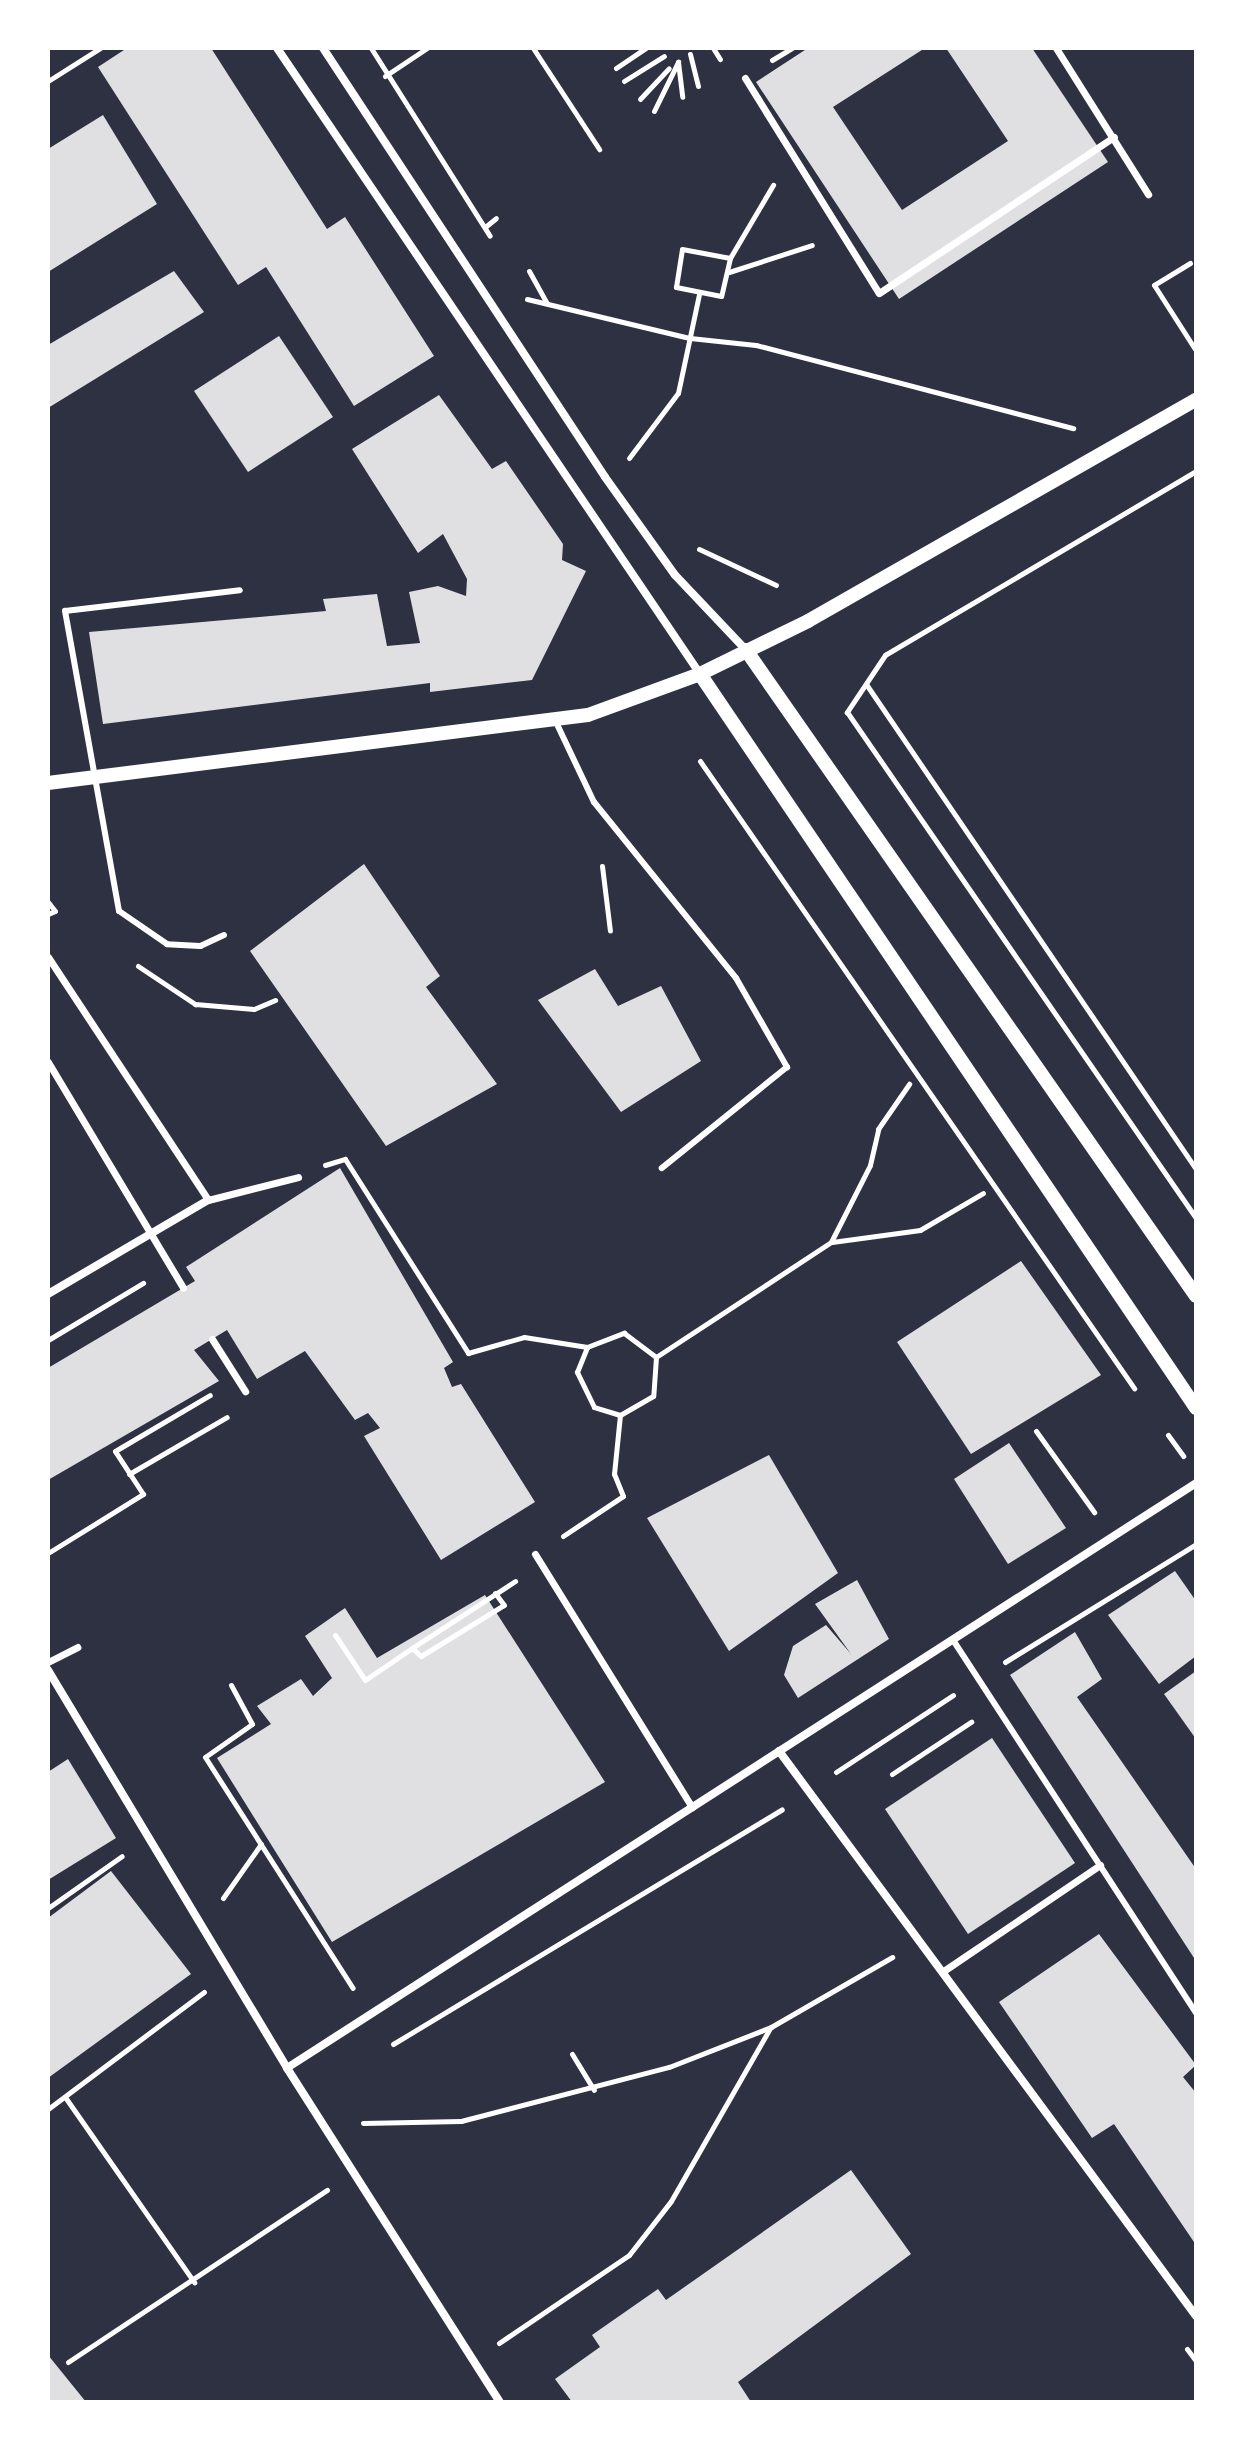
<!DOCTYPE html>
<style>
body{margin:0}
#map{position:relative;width:1244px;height:2450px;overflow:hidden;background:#2d3142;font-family:Karla,sans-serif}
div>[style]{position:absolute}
.building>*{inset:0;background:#e0e0e3}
.path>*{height:5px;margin:-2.5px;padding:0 2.5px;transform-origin:2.5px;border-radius:2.5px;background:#fff}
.service>*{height:6px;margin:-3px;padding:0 3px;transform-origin:3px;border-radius:3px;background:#fff}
.pedestrian>*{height:7px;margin:-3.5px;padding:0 3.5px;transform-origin:3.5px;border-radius:3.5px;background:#fff}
.minor>*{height:8px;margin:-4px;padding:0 4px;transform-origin:4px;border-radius:4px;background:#fff}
.tertiary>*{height:14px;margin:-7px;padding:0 7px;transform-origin:7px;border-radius:7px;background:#fff}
span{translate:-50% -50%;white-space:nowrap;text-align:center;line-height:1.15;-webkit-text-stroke:6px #fff;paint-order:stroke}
.frame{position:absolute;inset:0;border:50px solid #fff;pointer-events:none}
</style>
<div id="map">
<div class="building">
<i style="clip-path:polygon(127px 48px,211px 48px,327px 229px,345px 217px,434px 356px,354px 406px,266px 267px,238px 285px,98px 67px)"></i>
<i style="clip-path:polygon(808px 48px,925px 48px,833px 107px,902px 210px,1008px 141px,946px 48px,1032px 48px,1108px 162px,899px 299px,756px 82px)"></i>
<i style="clip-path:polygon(103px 115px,157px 204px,48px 272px,48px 149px)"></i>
<i style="clip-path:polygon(174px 271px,204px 312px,48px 408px,48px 345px)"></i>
<i style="clip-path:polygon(279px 336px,333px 417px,248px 472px,194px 391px)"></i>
<i style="clip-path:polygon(439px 395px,492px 469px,506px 461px,563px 544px,562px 560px,586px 571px,532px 680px,430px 692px,430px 683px,103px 724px,89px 632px,326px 611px,323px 599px,377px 594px,387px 646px,420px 643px,409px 592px,438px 586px,466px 596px,467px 579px,443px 534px,418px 553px,352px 449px)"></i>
<i style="clip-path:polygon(364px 864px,440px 976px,426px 987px,497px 1084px,386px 1146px,250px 951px)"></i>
<i style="clip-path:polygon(595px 969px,618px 1006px,661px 986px,701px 1061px,621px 1112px,538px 1000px)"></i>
<i style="clip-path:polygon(340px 1168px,453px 1362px,444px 1368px,452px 1387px,461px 1384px,535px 1502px,441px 1560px,364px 1436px,380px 1428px,368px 1413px,355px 1420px,305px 1351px,257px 1379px,227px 1330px,194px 1350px,219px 1381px,48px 1480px,48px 1368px,195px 1281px,186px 1267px)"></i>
<i style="clip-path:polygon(1021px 1261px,1101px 1375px,971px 1454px,897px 1342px)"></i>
<i style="clip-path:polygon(1009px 1443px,1066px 1528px,1008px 1564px,954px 1479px)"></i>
<i style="clip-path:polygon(769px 1455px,838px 1573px,729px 1651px,647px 1518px)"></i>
<i style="clip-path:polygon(1175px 1571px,1196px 1601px,1196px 1656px,1159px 1684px,1108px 1615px)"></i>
<i style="clip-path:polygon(857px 1580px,889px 1639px,798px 1698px,784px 1675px,793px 1646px,826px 1625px,851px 1654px,815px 1604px)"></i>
<i style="clip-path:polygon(485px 1595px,605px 1782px,332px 1942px,217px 1758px,271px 1724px,257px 1706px,301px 1679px,313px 1696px,332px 1678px,305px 1636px,345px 1608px,377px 1658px)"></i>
<i style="clip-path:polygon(1075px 1632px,1102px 1679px,1077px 1697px,1196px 1869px,1196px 1961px,1010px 1675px)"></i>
<i style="clip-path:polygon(1196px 1671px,1196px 1739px,1164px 1694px)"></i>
<i style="clip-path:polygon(992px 1738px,1075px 1863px,968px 1934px,885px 1809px)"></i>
<i style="clip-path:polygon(68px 1759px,116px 1838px,48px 1880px,48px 1772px)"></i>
<i style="clip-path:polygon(111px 1871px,191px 1974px,48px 2078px,48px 1918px)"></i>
<i style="clip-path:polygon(1099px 1934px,1196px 2065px,1183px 2077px,1196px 2093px,1196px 2245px,1114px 2124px,1092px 2138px,999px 2002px)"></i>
<i style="clip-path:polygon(851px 2170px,911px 2254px,738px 2382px,751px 2402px,572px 2402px,555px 2379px,600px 2347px,592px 2335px,658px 2289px,666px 2300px)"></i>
<i style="clip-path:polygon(48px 2355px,86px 2402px,48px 2402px)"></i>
</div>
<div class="path">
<i style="left:371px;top:48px;width:222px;rotate:57.7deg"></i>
<i style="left:533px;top:48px;width:121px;rotate:56.8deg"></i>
<i style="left:713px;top:48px;width:13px;rotate:58deg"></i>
<i style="left:690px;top:54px;width:33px;rotate:76deg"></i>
<i style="left:772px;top:60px;width:23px;rotate:-31deg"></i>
<i style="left:678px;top:62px;width:35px;rotate:83deg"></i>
<i style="left:616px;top:68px;width:36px;rotate:-34deg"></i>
<i style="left:385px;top:76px;width:50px;rotate:-33.7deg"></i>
<i style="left:48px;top:81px;width:62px;rotate:-32.4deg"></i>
<i style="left:624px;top:81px;width:47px;rotate:-32deg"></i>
<i style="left:640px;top:99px;width:42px;rotate:-46.9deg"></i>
<i style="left:654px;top:111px;width:55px;rotate:-63.9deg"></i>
<i style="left:485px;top:227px;width:14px;rotate:-39deg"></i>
<i style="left:682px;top:249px;width:49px;rotate:10.6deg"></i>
<i style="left:730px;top:258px;width:39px;rotate:103deg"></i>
<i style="left:721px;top:296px;width:46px;rotate:-168.7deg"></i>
<i style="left:676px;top:287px;width:38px;rotate:-81deg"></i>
<i style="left:730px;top:258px;width:85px;rotate:-59.5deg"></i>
<i style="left:1190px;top:263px;width:42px;rotate:148.6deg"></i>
<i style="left:1154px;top:285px;width:76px;rotate:57.4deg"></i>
<i style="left:529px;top:271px;width:37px;rotate:61deg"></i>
<i style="left:729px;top:272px;width:87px;rotate:-18deg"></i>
<i style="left:527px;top:299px;width:168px;rotate:13.5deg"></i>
<i style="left:690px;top:338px;width:66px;rotate:6.1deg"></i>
<i style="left:756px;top:345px;width:328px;rotate:14.7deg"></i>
<i style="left:629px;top:458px;width:81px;rotate:-53deg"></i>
<i style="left:678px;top:393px;width:101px;rotate:-78deg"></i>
<i style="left:1196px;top:471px;width:361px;rotate:149.4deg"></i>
<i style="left:885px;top:655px;width:69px;rotate:123.7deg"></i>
<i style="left:847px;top:712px;width:615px;rotate:55.41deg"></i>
<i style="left:699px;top:549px;width:85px;rotate:25.1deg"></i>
<i style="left:866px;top:684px;width:587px;rotate:55.77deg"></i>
<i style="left:700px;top:761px;width:763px;rotate:55.31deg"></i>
<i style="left:602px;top:866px;width:65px;rotate:83deg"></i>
<i style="left:48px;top:902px;width:11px;rotate:52deg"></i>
<i style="left:55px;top:911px;width:8px;rotate:157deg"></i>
<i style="left:138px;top:966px;width:69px;rotate:33.7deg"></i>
<i style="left:195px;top:1004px;width:59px;rotate:4.8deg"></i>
<i style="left:254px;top:1009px;width:23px;rotate:-23deg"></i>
<i style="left:325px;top:1165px;width:21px;rotate:-17deg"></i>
<i style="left:345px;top:1159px;width:230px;rotate:57.6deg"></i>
<i style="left:468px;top:1353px;width:58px;rotate:-15.9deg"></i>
<i style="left:524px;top:1337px;width:64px;rotate:9deg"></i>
<i style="left:587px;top:1347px;width:40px;rotate:-21deg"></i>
<i style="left:624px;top:1333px;width:40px;rotate:37deg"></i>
<i style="left:656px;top:1357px;width:39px;rotate:94deg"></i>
<i style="left:653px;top:1396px;width:38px;rotate:150deg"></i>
<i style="left:620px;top:1415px;width:27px;rotate:-163deg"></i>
<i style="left:594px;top:1407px;width:39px;rotate:-116deg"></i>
<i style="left:577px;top:1372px;width:27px;rotate:-68deg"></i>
<i style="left:832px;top:1242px;width:89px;rotate:-7.8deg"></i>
<i style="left:920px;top:1230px;width:73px;rotate:-30.4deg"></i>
<i style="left:48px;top:1340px;width:111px;rotate:-31deg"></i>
<i style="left:656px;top:1357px;width:209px;rotate:-33.3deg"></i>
<i style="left:831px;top:1242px;width:86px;rotate:-63.1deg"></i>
<i style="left:870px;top:1165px;width:37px;rotate:-77deg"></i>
<i style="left:878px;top:1129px;width:55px;rotate:-55.4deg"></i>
<i style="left:1036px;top:1431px;width:100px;rotate:54.4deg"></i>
<i style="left:1168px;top:1435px;width:26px;rotate:54deg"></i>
<i style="left:129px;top:1474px;width:113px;rotate:-30.2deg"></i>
<i style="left:563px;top:1536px;width:72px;rotate:-33.7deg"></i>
<i style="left:623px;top:1496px;width:24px;rotate:-112deg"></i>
<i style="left:614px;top:1474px;width:59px;rotate:-84.2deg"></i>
<i style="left:48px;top:1553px;width:112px;rotate:-31.8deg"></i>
<i style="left:143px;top:1494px;width:51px;rotate:-123.1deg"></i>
<i style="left:115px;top:1451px;width:110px;rotate:-30.5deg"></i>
<i style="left:335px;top:1635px;width:54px;rotate:56.3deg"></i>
<i style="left:365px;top:1680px;width:57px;rotate:-34.2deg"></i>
<i style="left:412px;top:1648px;width:12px;rotate:42deg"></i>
<i style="left:421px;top:1656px;width:97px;rotate:-31.6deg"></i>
<i style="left:504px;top:1605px;width:15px;rotate:-127deg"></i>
<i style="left:412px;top:1648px;width:123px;rotate:-33deg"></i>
<i style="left:1005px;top:1662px;width:225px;rotate:-31.7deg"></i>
<i style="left:231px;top:1685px;width:44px;rotate:61.7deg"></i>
<i style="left:252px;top:1724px;width:57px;rotate:144.9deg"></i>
<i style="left:205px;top:1757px;width:274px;rotate:57.4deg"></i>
<i style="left:836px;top:1772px;width:140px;rotate:-33.3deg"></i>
<i style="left:892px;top:1774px;width:95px;rotate:-33.4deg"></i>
<i style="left:223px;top:1898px;width:66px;rotate:-54.9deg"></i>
<i style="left:48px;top:1908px;width:90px;rotate:-35.1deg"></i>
<i style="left:393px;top:2044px;width:454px;rotate:-31.1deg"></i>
<i style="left:572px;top:2054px;width:42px;rotate:58.6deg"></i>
<i style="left:65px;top:2097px;width:226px;rotate:55.1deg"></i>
<i style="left:48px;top:2109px;width:195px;rotate:-36.9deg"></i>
<i style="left:363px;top:2123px;width:98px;rotate:-1.2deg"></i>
<i style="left:461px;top:2121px;width:215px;rotate:-14.6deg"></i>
<i style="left:669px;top:2067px;width:110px;rotate:-21.4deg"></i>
<i style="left:771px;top:2027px;width:140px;rotate:-30deg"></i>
<i style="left:499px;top:2343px;width:157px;rotate:-34.1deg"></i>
<i style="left:629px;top:2255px;width:68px;rotate:-52.1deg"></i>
<i style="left:671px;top:2201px;width:199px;rotate:-60.2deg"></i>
<i style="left:1187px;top:2349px;width:15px;rotate:53deg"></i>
<i style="left:68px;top:2362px;width:311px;rotate:-33.6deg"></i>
</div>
<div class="service">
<i style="left:555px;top:720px;width:91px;rotate:64.6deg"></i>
<i style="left:594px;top:802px;width:226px;rotate:51.1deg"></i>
<i style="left:736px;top:978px;width:103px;rotate:60.2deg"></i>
<i style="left:787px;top:1067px;width:161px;rotate:141.1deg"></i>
<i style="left:224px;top:935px;width:26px;rotate:155deg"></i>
<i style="left:200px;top:946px;width:33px;rotate:-177deg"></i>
<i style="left:167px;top:944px;width:58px;rotate:-145.5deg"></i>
<i style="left:119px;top:911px;width:305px;rotate:-100.2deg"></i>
<i style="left:65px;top:611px;width:176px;rotate:-6.8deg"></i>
<i style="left:953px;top:1640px;width:445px;rotate:56.9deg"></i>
</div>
<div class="pedestrian">
<i style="left:1056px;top:48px;width:173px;rotate:57.8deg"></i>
<i style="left:745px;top:78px;width:253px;rotate:58.1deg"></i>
<i style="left:879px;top:293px;width:282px;rotate:-33.6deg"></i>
<i style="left:48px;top:957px;width:291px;rotate:56.6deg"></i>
<i style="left:208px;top:1200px;width:93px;rotate:-14.3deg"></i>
<i style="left:48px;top:1062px;width:263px;rotate:59.1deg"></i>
<i style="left:212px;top:1339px;width:62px;rotate:57.6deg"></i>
<i style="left:535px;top:1554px;width:298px;rotate:58.2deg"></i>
<i style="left:48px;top:1662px;width:33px;rotate:-27deg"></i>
<i style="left:942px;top:1972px;width:191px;rotate:-34.1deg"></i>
</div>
<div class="minor">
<i style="left:277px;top:48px;width:756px;rotate:55.95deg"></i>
<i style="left:323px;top:48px;width:513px;rotate:56.68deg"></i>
<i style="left:605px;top:477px;width:120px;rotate:54.5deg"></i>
<i style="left:675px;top:575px;width:103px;rotate:46.6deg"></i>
<i style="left:48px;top:1294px;width:186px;rotate:-30.4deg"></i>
<i style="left:48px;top:1670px;width:464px;rotate:59deg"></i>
<i style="left:287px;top:2068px;width:396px;rotate:57.5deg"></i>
<i style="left:779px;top:1751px;width:702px;rotate:53.57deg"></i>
<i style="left:287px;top:2068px;width:1081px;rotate:-32.76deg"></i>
</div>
<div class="tertiary">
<i style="left:746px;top:650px;width:787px;rotate:55.14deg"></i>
<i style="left:700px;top:674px;width:886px;rotate:55.95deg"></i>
<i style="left:48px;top:783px;width:544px;rotate:-7.18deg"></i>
<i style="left:588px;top:715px;width:119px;rotate:-20.1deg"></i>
<i style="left:700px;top:674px;width:120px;rotate:-26.1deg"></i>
<i style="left:808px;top:621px;width:447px;rotate:-29.7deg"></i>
</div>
<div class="frame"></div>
</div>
